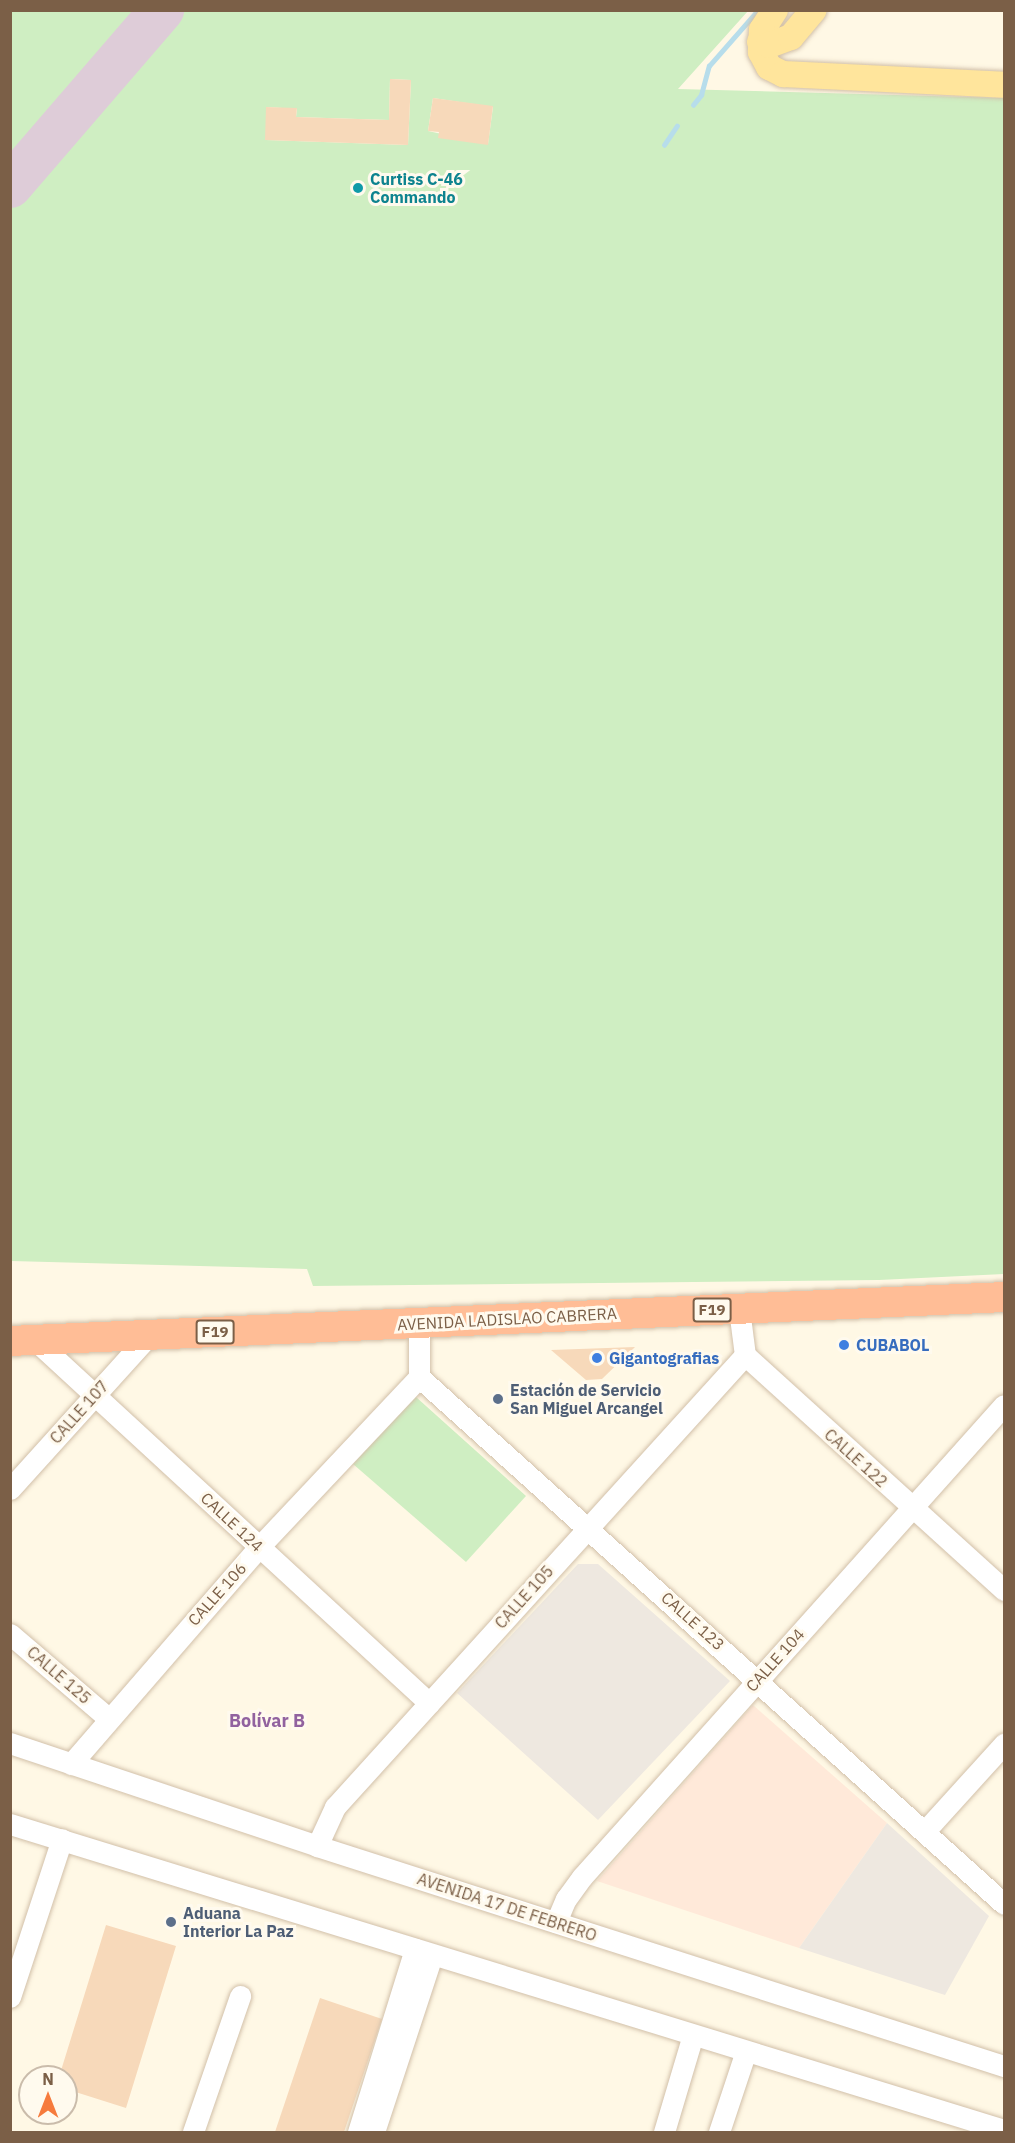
<!DOCTYPE html>
<meta charset="utf-8">
<style>
body{margin:0}
#map{position:relative;width:1015px;height:2143px;overflow:hidden;background:#fff8e5;font-family:"IBM Plex Sans",sans-serif}
div>[style]{position:absolute}
.commercial>*{inset:0;background:#ffe9d9}
.industrial>*{inset:0;background:#eee8e0}
.green>*{inset:0;background:#cfeec2}
.stream>*{height:4.5px;margin:-2.25px;padding:0 2.25px;transform-origin:2.25px;border-radius:2.25px;background:#b7ddeb}
.taxiway>*{height:44px;margin:-22px;padding:0 22px;transform-origin:22px;border-radius:22px;background:#deccd8}
.building>*{inset:0;background:#f7d9ba}
.roads{filter:drop-shadow(0 0 2px #d2c0a9) drop-shadow(0 0 2px #d2c0a9)}
.minor>*{height:21px;margin:-10.5px;padding:0 10.5px;transform-origin:10.5px;border-radius:10.5px;background:#fff}
.major>*{height:26px;margin:-13px;padding:0 13px;transform-origin:13px;border-radius:13px;background:#ffe59c}
.highway>*{height:30px;margin:-15px;padding:0 15px;transform-origin:15px;border-radius:15px;background:#ffbd96}
.dots>*{width:16px;height:16px;translate:-50% -50%;box-sizing:border-box;border:3px solid #fffaee;border-radius:50%}
span{translate:-50% -50%;white-space:nowrap;text-align:center;line-height:1.15;-webkit-text-stroke:6px #fffaee;paint-order:stroke}
.shield-label span{padding:2px 4px;background:#fffaee;border:2px solid;border-radius:4px;-webkit-text-stroke-width:0}
.shield-label{font-size:15px;color:#7b5f47;font-weight:700}
.culture-label{font-size:16px;color:#0d838f;font-weight:700}
.left{translate:0 -50%;text-align:left}
.street-label{font-size:16px;color:#7b5f47}
.shop-label{font-size:16px;color:#366cbe;font-weight:700}
.service-label{font-size:16px;color:#4e5e75;font-weight:700}
.neighbourhood-label{font-size:18px;color:#91629f;font-weight:700}
.frame{position:absolute;inset:0;border:12px solid #7b5f47;pointer-events:none}
.north{position:absolute;left:18px;top:2065px;width:60px;height:60px;box-sizing:border-box;background:#fffaee;border:2px solid #cabcab;border-radius:50%;rotate:0deg;font-size:16px;font-weight:700;line-height:24px;text-align:center;color:#7b5f47}
.north::after{content:'';display:block;margin:auto;width:21px;height:27px;background:#f67b3d;clip-path:polygon(50% 0,100% 100%,50% 72%,0 100%)}
</style>
<div id="map">
<div class="commercial">
<i style="clip-path:polygon(753px 1705px,887px 1823px,799px 1948px,597px 1881px)"></i>
</div>
<div class="industrial">
<i style="clip-path:polygon(578px 1564px,598px 1564px,730px 1681px,598px 1820px,457px 1693px)"></i>
<i style="clip-path:polygon(887px 1823px,989px 1916px,945px 1995px,799px 1948px)"></i>
</div>
<div class="green">
<i style="clip-path:polygon(evenodd,11px 11px,748px 11px,678px 89px,1004px 98px,1004px 1274px,879px 1280px,313px 1286px,307px 1269px,11px 1261px,11px 11px,390px 79px,411px 80px,408px 145px,266px 140px,267px 107px,297px 109px,296px 117px,389px 120px,390px 79px,11px 11px,433px 98px,493px 107px,488px 144px,428px 131px,433px 98px)"></i>
<i style="clip-path:polygon(416px 1397px,526px 1496px,466px 1562px,353px 1464px)"></i>
</div>
<div class="stream">
<i style="left:693px;top:105px;width:13px;rotate:-51deg"></i>
<i style="left:701px;top:95px;width:30px;rotate:-75deg"></i>
<i style="left:709px;top:66px;width:74px;rotate:-48.8deg"></i>
<i style="left:664px;top:145px;width:23px;rotate:-56deg"></i>
</div>
<div class="taxiway">
<i style="left:10px;top:186px;width:233px;rotate:-49.2deg"></i>
</div>
<div class="building">
<i style="clip-path:polygon(390px 79px,411px 80px,408px 145px,265px 140px,266px 107px,297px 108px,296px 117px,389px 120px)"></i>
<i style="clip-path:polygon(433px 98px,493px 106px,488px 145px,438px 138px,439px 132px,428px 131px)"></i>
<i style="clip-path:polygon(635px 1347px,602px 1379px,586px 1380px,551px 1350px)"></i>
<i style="clip-path:polygon(106px 1925px,176px 1946px,126px 2108px,66px 2089px,66px 2077px,59px 2077px)"></i>
<i style="clip-path:polygon(320px 1998px,382px 2019px,344px 2132px,275px 2132px)"></i>
</div>
<div class="roads">
<div class="minor">
<i style="left:739px;top:1309px;width:46px;rotate:82.6deg"></i>
<i style="left:745px;top:1355px;width:350px;rotate:42.2deg"></i>
<i style="left:419px;top:1323px;width:54px;rotate:90deg"></i>
<i style="left:419px;top:1377px;width:787px;rotate:42.01deg"></i>
<i style="left:35px;top:1340px;width:536px;rotate:42.65deg"></i>
<i style="left:10px;top:1489px;width:207px;rotate:-47.9deg"></i>
<i style="left:10px;top:1634px;width:128px;rotate:40.6deg"></i>
<i style="left:10px;top:1743px;width:324px;rotate:18.5deg"></i>
<i style="left:317px;top:1846px;width:721px;rotate:17.76deg"></i>
<i style="left:71px;top:1764px;width:287px;rotate:-49.1deg"></i>
<i style="left:259px;top:1547px;width:233px;rotate:-46.7deg"></i>
<i style="left:10px;top:1824px;width:1040px;rotate:17.11deg"></i>
<i style="left:925px;top:1831px;width:118px;rotate:-47.8deg"></i>
<i style="left:317px;top:1846px;width:43px;rotate:-65.2deg"></i>
<i style="left:335px;top:1807px;width:610px;rotate:-47.79deg"></i>
<i style="left:556px;top:1922px;width:25px;rotate:-67deg"></i>
<i style="left:566px;top:1899px;width:27px;rotate:-54deg"></i>
<i style="left:582px;top:1877px;width:633px;rotate:-48.2deg"></i>
<i style="left:10px;top:1997px;width:166px;rotate:-71.8deg"></i>
<i style="left:193px;top:2132px;width:144px;rotate:-70.9deg"></i>
<i style="left:358px;top:2132px;width:192px;rotate:-72.7deg"></i>
<i style="left:374px;top:2132px;width:185px;rotate:-71.8deg"></i>
<i style="left:664px;top:2132px;width:101px;rotate:-73.4deg"></i>
<i style="left:719px;top:2132px;width:85px;rotate:-71.6deg"></i>
</div>
<div class="major">
<i style="left:775px;top:10px;width:24px;rotate:123deg"></i>
<i style="left:762px;top:30px;width:22px;rotate:93deg"></i>
<i style="left:761px;top:52px;width:17px;rotate:62deg"></i>
<i style="left:769px;top:67px;width:16px;rotate:27deg"></i>
<i style="left:783px;top:74px;width:221px;rotate:2.8deg"></i>
<i style="left:760px;top:42px;width:9px;rotate:18deg"></i>
<i style="left:769px;top:45px;width:23px;rotate:-20deg"></i>
<i style="left:791px;top:37px;width:35px;rotate:-50deg"></i>
</div>
<div class="highway">
<i style="left:10px;top:1341px;width:995px;rotate:-2.53deg"></i>
</div>
</div>
<div class="dots">
<i style="left:358px;top:188px;background:#0f9aa8"></i>
<i style="left:844px;top:1345px;background:#3f7fe0"></i>
<i style="left:597px;top:1358px;background:#3f7fe0"></i>
<i style="left:498px;top:1399px;background:#5c6f8a"></i>
<i style="left:171px;top:1922px;background:#5c6f8a"></i>
</div>
<div class="shield-label">
<span style="left:712px;top:1310px">F19</span>
<span style="left:215px;top:1332px">F19</span>
</div>
<div class="culture-label">
<span class="left" style="left:370px;top:188px">Curtiss C-46<br>Commando</span>
</div>
<div class="street-label">
<span style="left:507px;top:1319px;rotate:-3deg">AVENIDA LADISLAO CABRERA</span>
<span style="left:79px;top:1412px;rotate:-48deg">CALLE 107</span>
<span style="left:856px;top:1458px;rotate:42deg">CALLE 122</span>
<span style="left:232px;top:1522px;rotate:43deg">CALLE 124</span>
<span style="left:217px;top:1594px;rotate:-48deg">CALLE 106</span>
<span style="left:524px;top:1597px;rotate:-48deg">CALLE 105</span>
<span style="left:693px;top:1621px;rotate:42deg">CALLE 123</span>
<span style="left:775px;top:1660px;rotate:-48deg">CALLE 104</span>
<span style="left:59px;top:1675px;rotate:41deg">CALLE 125</span>
<span style="left:507px;top:1907px;rotate:18deg">AVENIDA 17 DE FEBRERO</span>
</div>
<div class="shop-label">
<span class="left" style="left:856px;top:1345px">CUBABOL</span>
<span class="left" style="left:609px;top:1358px">Gigantografias</span>
</div>
<div class="service-label">
<span class="left" style="left:510px;top:1399px">Estación de Servicio<br>San Miguel Arcangel</span>
<span class="left" style="left:183px;top:1922px">Aduana<br>Interior La Paz</span>
</div>
<div class="neighbourhood-label">
<span style="left:267px;top:1721px">Bolívar B</span>
</div>
<div class="frame"></div>
<div class="north">N</div>
</div>
